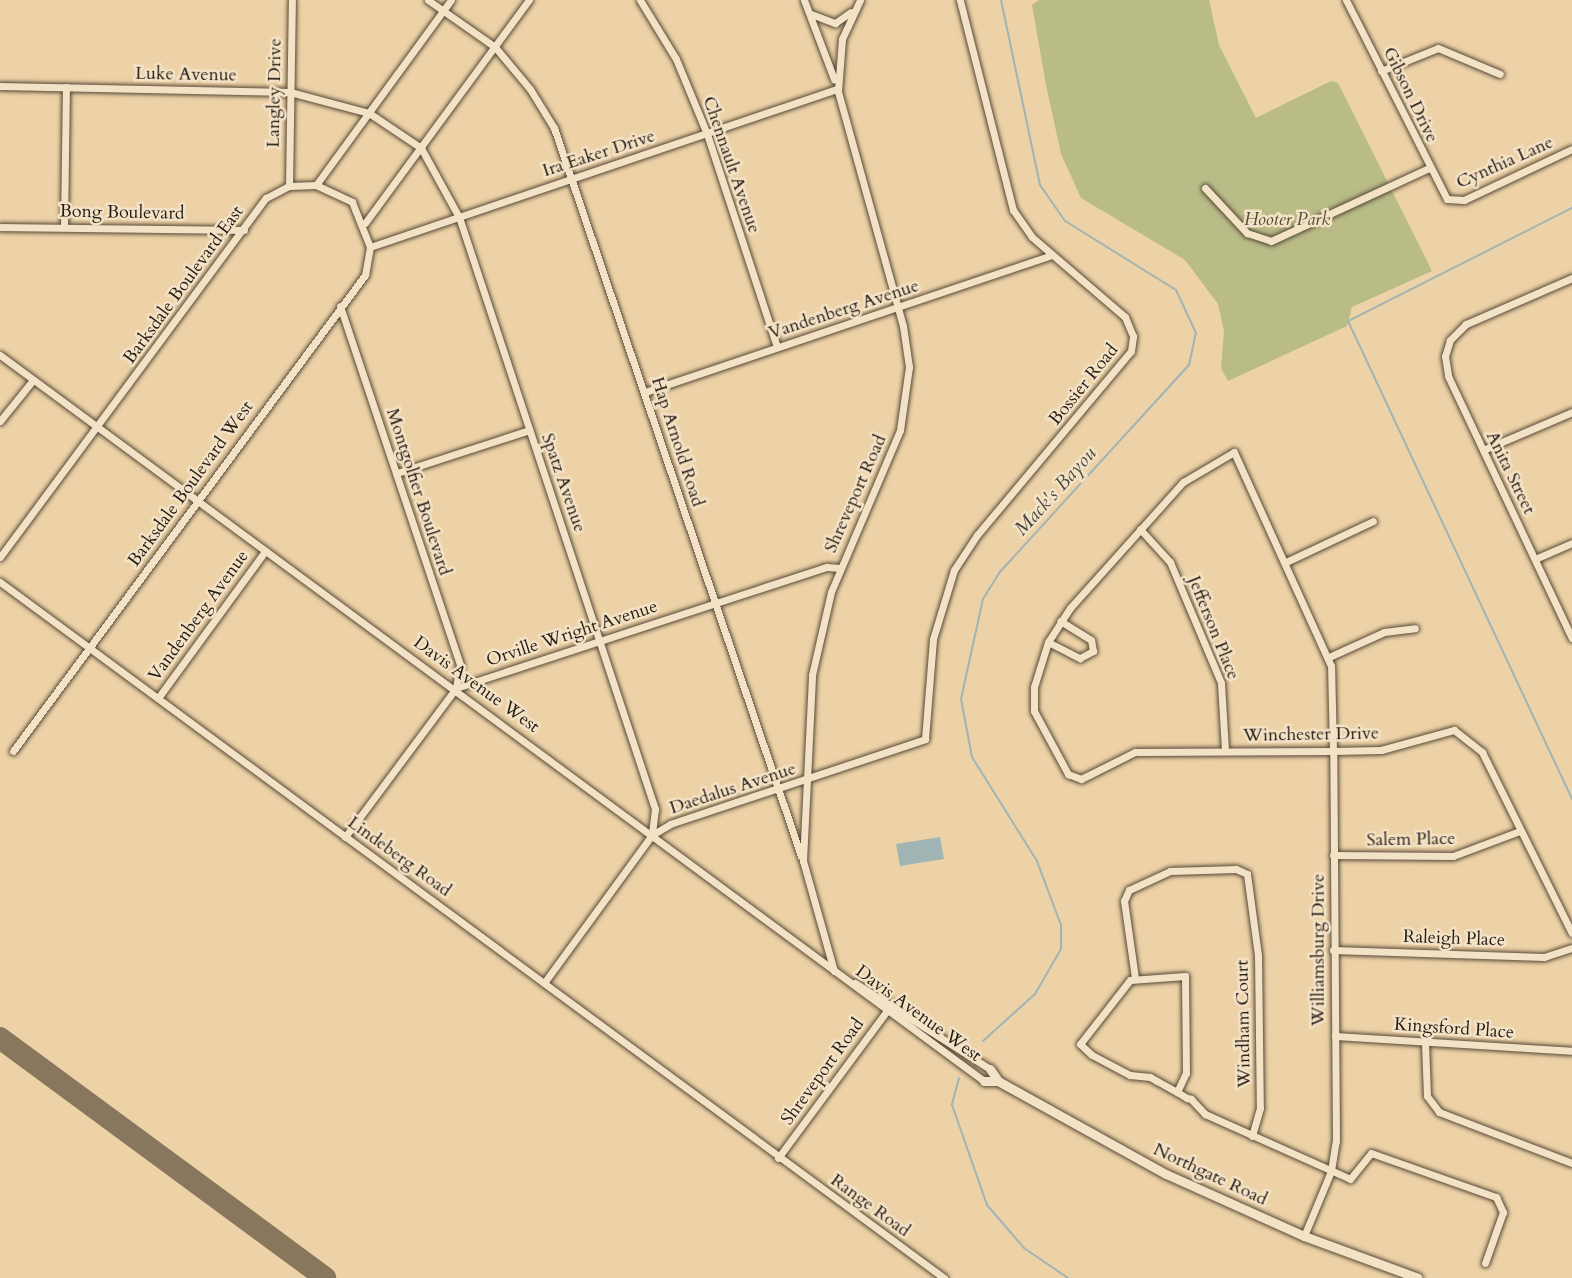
<!DOCTYPE html>
<style>
body{margin:0}
#map{position:relative;width:1572px;height:1278px;overflow:hidden;background:#eed2a7;font-family:Cardo,serif}
div>[style]{position:absolute}
.green>*{inset:0;background:#b9bc87}
.water>*{inset:0;background:#a1b4b4}
.stream>*{height:2px;margin:-1px;padding:0 1px;transform-origin:1px;border-radius:1px;background:#a1b4b4}
.taxiway>*{height:22px;margin:-11px;padding:0 11px;transform-origin:11px;border-radius:11px;background:#89775d}
.roads{filter:drop-shadow(0 0 2px #564a38) drop-shadow(0 0 2px #564a38)}
.street>*{height:7px;margin:-3.5px;padding:0 3.5px;transform-origin:3.5px;border-radius:3.5px;background:#f4e2c6}
.secondary>*{height:9px;margin:-4.5px;padding:0 4.5px;transform-origin:4.5px;border-radius:4.5px;background:#f4e2c6}
span{translate:-50% -50%;white-space:nowrap;text-align:center;line-height:1.15;-webkit-text-stroke:5px #f4e2c6;paint-order:stroke}
.street-label{font-size:18px;color:#241c13}
.park-label{font-size:18px;color:#514c36;font-style:italic}
.water-label{font-size:20px;color:#4a4a43;font-style:italic}
</style>
<div id="map">
<div class="green">
<i style="clip-path:polygon(1039px 0,1209px 0,1219px 45px,1256px 118px,1331px 81px,1338px 83px,1432px 271px,1352px 307px,1347px 326px,1228px 381px,1221px 368px,1224px 331px,1218px 304px,1185px 260px,1081px 198px,1061px 154px,1046px 85px,1032px 5px)"></i>
</div>
<div class="water">
<i style="clip-path:polygon(940px 837px,944px 859px,900px 866px,896px 844px)"></i>
</div>
<div class="stream">
<i style="left:1572px;top:208px;width:251px;rotate:153.2deg"></i>
<i style="left:1348px;top:321px;width:528px;rotate:64.89deg"></i>
<i style="left:983px;top:1041px;width:70px;rotate:-42.1deg"></i>
<i style="left:1035px;top:994px;width:52px;rotate:-60deg"></i>
<i style="left:1061px;top:949px;width:24px;rotate:-90deg"></i>
<i style="left:1061px;top:925px;width:68px;rotate:-110.6deg"></i>
<i style="left:1037px;top:861px;width:123px;rotate:-122deg"></i>
<i style="left:972px;top:757px;width:59px;rotate:-100.7deg"></i>
<i style="left:961px;top:699px;width:102px;rotate:-77.6deg"></i>
<i style="left:983px;top:599px;width:31px;rotate:-58deg"></i>
<i style="left:999px;top:573px;width:282px;rotate:-47.6deg"></i>
<i style="left:1189px;top:365px;width:33px;rotate:-78deg"></i>
<i style="left:1196px;top:333px;width:47px;rotate:-114.9deg"></i>
<i style="left:1176px;top:290px;width:131px;rotate:-148.1deg"></i>
<i style="left:1065px;top:221px;width:44px;rotate:-124.8deg"></i>
<i style="left:1040px;top:185px;width:189px;rotate:-101.9deg"></i>
<i style="left:959px;top:1078px;width:28px;rotate:105deg"></i>
<i style="left:952px;top:1105px;width:106px;rotate:70.7deg"></i>
<i style="left:987px;top:1205px;width:57px;rotate:49.3deg"></i>
<i style="left:1024px;top:1248px;width:53px;rotate:34.3deg"></i>
</div>
<div class="taxiway">
<i style="left:0;top:1038px;width:404px;rotate:36.4deg"></i>
</div>
<div class="roads">
<div class="street">
<i style="left:428px;top:0;width:82px;rotate:35deg"></i>
<i style="left:495px;top:47px;width:55px;rotate:50.2deg"></i>
<i style="left:530px;top:89px;width:46px;rotate:58.4deg"></i>
<i style="left:554px;top:128px;width:769px;rotate:71.26deg"></i>
<i style="left:640px;top:0;width:69px;rotate:58.6deg"></i>
<i style="left:676px;top:59px;width:81px;rotate:67.5deg"></i>
<i style="left:707px;top:134px;width:224px;rotate:71.8deg"></i>
<i style="left:804px;top:0;width:85px;rotate:69.2deg"></i>
<i style="left:1346px;top:0;width:223px;rotate:63.1deg"></i>
<i style="left:1447px;top:199px;width:17px;rotate:3deg"></i>
<i style="left:1464px;top:200px;width:119px;rotate:-25.3deg"></i>
<i style="left:811px;top:14px;width:26px;rotate:21deg"></i>
<i style="left:835px;top:23px;width:19px;rotate:-35deg"></i>
<i style="left:1381px;top:71px;width:61px;rotate:-22deg"></i>
<i style="left:1438px;top:48px;width:67px;rotate:22.8deg"></i>
<i style="left:0;top:86px;width:290px;rotate:1.2deg"></i>
<i style="left:290px;top:92px;width:82px;rotate:14.9deg"></i>
<i style="left:369px;top:113px;width:63px;rotate:33.9deg"></i>
<i style="left:421px;top:148px;width:79px;rotate:61.2deg"></i>
<i style="left:459px;top:217px;width:624px;rotate:71.68deg"></i>
<i style="left:655px;top:809px;width:26px;rotate:97deg"></i>
<i style="left:316px;top:185px;width:229px;rotate:-53.9deg"></i>
<i style="left:289px;top:186px;width:186px;rotate:-89.1deg"></i>
<i style="left:1205px;top:188px;width:62px;rotate:47deg"></i>
<i style="left:1247px;top:233px;width:25px;rotate:18deg"></i>
<i style="left:1271px;top:241px;width:174px;rotate:-24.8deg"></i>
<i style="left:365px;top:223px;width:277px;rotate:-53.7deg"></i>
<i style="left:0;top:227px;width:244px;rotate:0.7deg"></i>
<i style="left:64px;top:227px;width:140px;rotate:-89.2deg"></i>
<i style="left:370px;top:247px;width:494px;rotate:-18.7deg"></i>
<i style="left:1572px;top:278px;width:116px;rotate:156.5deg"></i>
<i style="left:1466px;top:324px;width:23px;rotate:135deg"></i>
<i style="left:1450px;top:340px;width:17px;rotate:107deg"></i>
<i style="left:1445px;top:356px;width:20px;rotate:81deg"></i>
<i style="left:1448px;top:376px;width:290px;rotate:64.7deg"></i>
<i style="left:340px;top:306px;width:379px;rotate:71.5deg"></i>
<i style="left:460px;top:665px;width:23px;rotate:100deg"></i>
<i style="left:0;top:355px;width:1223px;rotate:36.42deg"></i>
<i style="left:645px;top:392px;width:429px;rotate:-18.6deg"></i>
<i style="left:0;top:421px;width:53px;rotate:-51.2deg"></i>
<i style="left:1483px;top:450px;width:97px;rotate:-23.1deg"></i>
<i style="left:397px;top:473px;width:139px;rotate:-18deg"></i>
<i style="left:1140px;top:529px;width:45px;rotate:47.7deg"></i>
<i style="left:1170px;top:562px;width:131px;rotate:67.1deg"></i>
<i style="left:1221px;top:683px;width:68px;rotate:86.6deg"></i>
<i style="left:0;top:557px;width:447px;rotate:-53.5deg"></i>
<i style="left:266px;top:198px;width:26px;rotate:-28deg"></i>
<i style="left:289px;top:186px;width:27px;rotate:-2deg"></i>
<i style="left:316px;top:185px;width:40px;rotate:25deg"></i>
<i style="left:352px;top:202px;width:48px;rotate:68.2deg"></i>
<i style="left:370px;top:247px;width:28px;rotate:100deg"></i>
<i style="left:365px;top:275px;width:592px;rotate:126.48deg"></i>
<i style="left:1535px;top:559px;width:40px;rotate:-23.4deg"></i>
<i style="left:1286px;top:562px;width:96px;rotate:-25.2deg"></i>
<i style="left:0;top:582px;width:1173px;rotate:36.4deg"></i>
<i style="left:1048px;top:642px;width:36px;rotate:27deg"></i>
<i style="left:1080px;top:658px;width:15px;rotate:-28deg"></i>
<i style="left:1093px;top:651px;width:11px;rotate:-100deg"></i>
<i style="left:1091px;top:640px;width:36px;rotate:-148deg"></i>
<i style="left:1329px;top:657px;width:60px;rotate:-24.4deg"></i>
<i style="left:1384px;top:632px;width:31px;rotate:-7deg"></i>
<i style="left:158px;top:698px;width:182px;rotate:-53.9deg"></i>
<i style="left:345px;top:837px;width:186px;rotate:-53.3deg"></i>
<i style="left:456px;top:688px;width:390px;rotate:-18.1deg"></i>
<i style="left:827px;top:567px;width:13px;rotate:4deg"></i>
<i style="left:1333px;top:855px;width:120px;rotate:0.5deg"></i>
<i style="left:1453px;top:856px;width:72px;rotate:-20.5deg"></i>
<i style="left:1333px;top:950px;width:211px;rotate:1.9deg"></i>
<i style="left:1544px;top:957px;width:29px;rotate:-18deg"></i>
<i style="left:834px;top:971px;width:114px;rotate:-105.7deg"></i>
<i style="left:803px;top:861px;width:186px;rotate:-87.2deg"></i>
<i style="left:812px;top:675px;width:85px;rotate:-77.1deg"></i>
<i style="left:831px;top:592px;width:176px;rotate:-66.9deg"></i>
<i style="left:900px;top:430px;width:64px;rotate:-81.9deg"></i>
<i style="left:909px;top:367px;width:41px;rotate:-98.3deg"></i>
<i style="left:903px;top:326px;width:244px;rotate:-105.5deg"></i>
<i style="left:838px;top:91px;width:52px;rotate:-85.6deg"></i>
<i style="left:842px;top:39px;width:43px;rotate:-65.2deg"></i>
<i style="left:1135px;top:978px;width:78px;rotate:-98.1deg"></i>
<i style="left:1124px;top:901px;width:12px;rotate:-66deg"></i>
<i style="left:1129px;top:890px;width:45px;rotate:-24.9deg"></i>
<i style="left:1170px;top:871px;width:66px;rotate:-1.7deg"></i>
<i style="left:1236px;top:869px;width:12px;rotate:24deg"></i>
<i style="left:1247px;top:874px;width:82px;rotate:82.3deg"></i>
<i style="left:1258px;top:955px;width:153px;rotate:89.3deg"></i>
<i style="left:1260px;top:1108px;width:29px;rotate:106deg"></i>
<i style="left:544px;top:983px;width:183px;rotate:-53.9deg"></i>
<i style="left:652px;top:835px;width:21px;rotate:-31deg"></i>
<i style="left:670px;top:824px;width:269px;rotate:-18.4deg"></i>
<i style="left:925px;top:739px;width:100px;rotate:-85.4deg"></i>
<i style="left:933px;top:639px;width:72px;rotate:-73.1deg"></i>
<i style="left:954px;top:570px;width:42px;rotate:-56.7deg"></i>
<i style="left:977px;top:535px;width:240px;rotate:-50.1deg"></i>
<i style="left:1131px;top:351px;width:15px;rotate:-82deg"></i>
<i style="left:1133px;top:336px;width:21px;rotate:-113deg"></i>
<i style="left:1125px;top:317px;width:123px;rotate:-139.3deg"></i>
<i style="left:1032px;top:237px;width:33px;rotate:-125deg"></i>
<i style="left:1013px;top:210px;width:217px;rotate:-104.2deg"></i>
<i style="left:855px;top:983px;width:160px;rotate:32.5deg"></i>
<i style="left:1335px;top:1036px;width:237px;rotate:3.6deg"></i>
<i style="left:1425px;top:1042px;width:54px;rotate:87.9deg"></i>
<i style="left:1427px;top:1096px;width:20px;rotate:53deg"></i>
<i style="left:1439px;top:1112px;width:142px;rotate:21deg"></i>
<i style="left:1177px;top:1092px;width:21px;rotate:-65deg"></i>
<i style="left:1186px;top:1073px;width:97px;rotate:-90.6deg"></i>
<i style="left:1185px;top:976px;width:55px;rotate:175.8deg"></i>
<i style="left:1130px;top:980px;width:81px;rotate:128deg"></i>
<i style="left:1080px;top:1044px;width:16px;rotate:43deg"></i>
<i style="left:1092px;top:1055px;width:43px;rotate:27.8deg"></i>
<i style="left:1130px;top:1075px;width:20px;rotate:6deg"></i>
<i style="left:1150px;top:1077px;width:8px;rotate:30deg"></i>
<i style="left:1157px;top:1081px;width:23px;rotate:29deg"></i>
<i style="left:1177px;top:1092px;width:12px;rotate:31deg"></i>
<i style="left:1187px;top:1098px;width:4px;rotate:14deg"></i>
<i style="left:1191px;top:1099px;width:21px;rotate:47deg"></i>
<i style="left:1205px;top:1114px;width:159px;rotate:24.1deg"></i>
<i style="left:1350px;top:1179px;width:33px;rotate:-51deg"></i>
<i style="left:1371px;top:1153px;width:133px;rotate:19.4deg"></i>
<i style="left:1496px;top:1197px;width:17px;rotate:65deg"></i>
<i style="left:1503px;top:1212px;width:54px;rotate:109.4deg"></i>
<i style="left:778px;top:1158px;width:192px;rotate:-53.5deg"></i>
<i style="left:1304px;top:1236px;width:70px;rotate:-67.4deg"></i>
<i style="left:1331px;top:1171px;width:30px;rotate:-81deg"></i>
<i style="left:1336px;top:1141px;width:390px;rotate:-90.4deg"></i>
<i style="left:1333px;top:751px;width:85px;rotate:-91.3deg"></i>
<i style="left:1331px;top:666px;width:235px;rotate:-114.4deg"></i>
<i style="left:1234px;top:452px;width:59px;rotate:149.5deg"></i>
<i style="left:1183px;top:482px;width:169px;rotate:131.9deg"></i>
<i style="left:1070px;top:608px;width:40px;rotate:122.9deg"></i>
<i style="left:1048px;top:642px;width:47px;rotate:107.3deg"></i>
<i style="left:1034px;top:687px;width:24px;rotate:90deg"></i>
<i style="left:1034px;top:711px;width:72px;rotate:61.6deg"></i>
<i style="left:1068px;top:774px;width:14px;rotate:21deg"></i>
<i style="left:1081px;top:779px;width:60px;rotate:-26.6deg"></i>
<i style="left:1135px;top:752px;width:198px;rotate:-0.3deg"></i>
<i style="left:1333px;top:751px;width:48px;rotate:-1.2deg"></i>
<i style="left:1381px;top:750px;width:76px;rotate:-15.3deg"></i>
<i style="left:1454px;top:730px;width:36px;rotate:38deg"></i>
<i style="left:1482px;top:752px;width:202px;rotate:63.6deg"></i>
</div>
<div class="secondary">
<i style="left:990px;top:1069px;width:14px;rotate:56deg"></i>
<i style="left:998px;top:1081px;width:192px;rotate:29deg"></i>
<i style="left:1166px;top:1174px;width:151px;rotate:24.2deg"></i>
<i style="left:1304px;top:1236px;width:121px;rotate:20.2deg"></i>
<i style="left:984px;top:1081px;width:14px"></i>
</div>
</div>
<div class="street-label">
<span style="left:186px;top:75px;rotate:1deg">Luke Avenue</span>
<span style="left:275px;top:93px;rotate:-89deg">Langley Drive</span>
<span style="left:1410px;top:95px;rotate:64deg">Gibson Drive</span>
<span style="left:599px;top:154px;rotate:-18deg">Ira Eaker Drive</span>
<span style="left:1505px;top:163px;rotate:-24deg">Cynthia Lane</span>
<span style="left:731px;top:165px;rotate:71deg">Chennault Avenue</span>
<span style="left:122px;top:213px;rotate:1deg">Bong Boulevard</span>
<span style="left:184px;top:285px;rotate:-54deg">Barksdale Boulevard East</span>
<span style="left:844px;top:310px;rotate:-18deg">Vandenberg Avenue</span>
<span style="left:1084px;top:385px;rotate:-51deg">Bossier Road</span>
<span style="left:677px;top:442px;rotate:72deg">Hap Arnold Road</span>
<span style="left:1510px;top:473px;rotate:64deg">Anita Street</span>
<span style="left:563px;top:483px;rotate:71deg">Spatz Avenue</span>
<span style="left:191px;top:484px;rotate:-54deg">Barksdale Boulevard West</span>
<span style="left:418px;top:492px;rotate:72deg">Montgolfier Boulevard</span>
<span style="left:856px;top:494px;rotate:-66deg">Shreveport Road</span>
<span style="left:199px;top:616px;rotate:-54deg">Vandenberg Avenue</span>
<span style="left:1213px;top:628px;rotate:68deg">Jefferson Place</span>
<span style="left:572px;top:634px;rotate:-18deg">Orville Wright Avenue</span>
<span style="left:476px;top:685px;rotate:36deg">Davis Avenue West</span>
<span style="left:1311px;top:735px;rotate:-1deg">Winchester Drive</span>
<span style="left:733px;top:789px;rotate:-18deg">Daedalus Avenue</span>
<span style="left:1411px;top:840px;rotate:-1deg">Salem Place</span>
<span style="left:399px;top:857px;rotate:36deg">Lindeberg Road</span>
<span style="left:1454px;top:939px;rotate:2deg">Raleigh Place</span>
<span style="left:1319px;top:950px;rotate:-90deg">Williamsburg Drive</span>
<span style="left:918px;top:1014px;rotate:36deg">Davis Avenue West</span>
<span style="left:1244px;top:1024px;rotate:-91deg">Windham Court</span>
<span style="left:1454px;top:1029px;rotate:4deg">Kingsford Place</span>
<span style="left:823px;top:1072px;rotate:-54deg">Shreveport Road</span>
<span style="left:1210px;top:1175px;rotate:25deg">Northgate Road</span>
<span style="left:870px;top:1206px;rotate:36deg">Range Road</span>
</div>
<div class="park-label">
<span style="left:1287px;top:220px">Hooter Park</span>
</div>
<div class="water-label">
<span style="left:1055px;top:491px;rotate:-48deg">Mack's Bayou</span>
</div>
</div>
